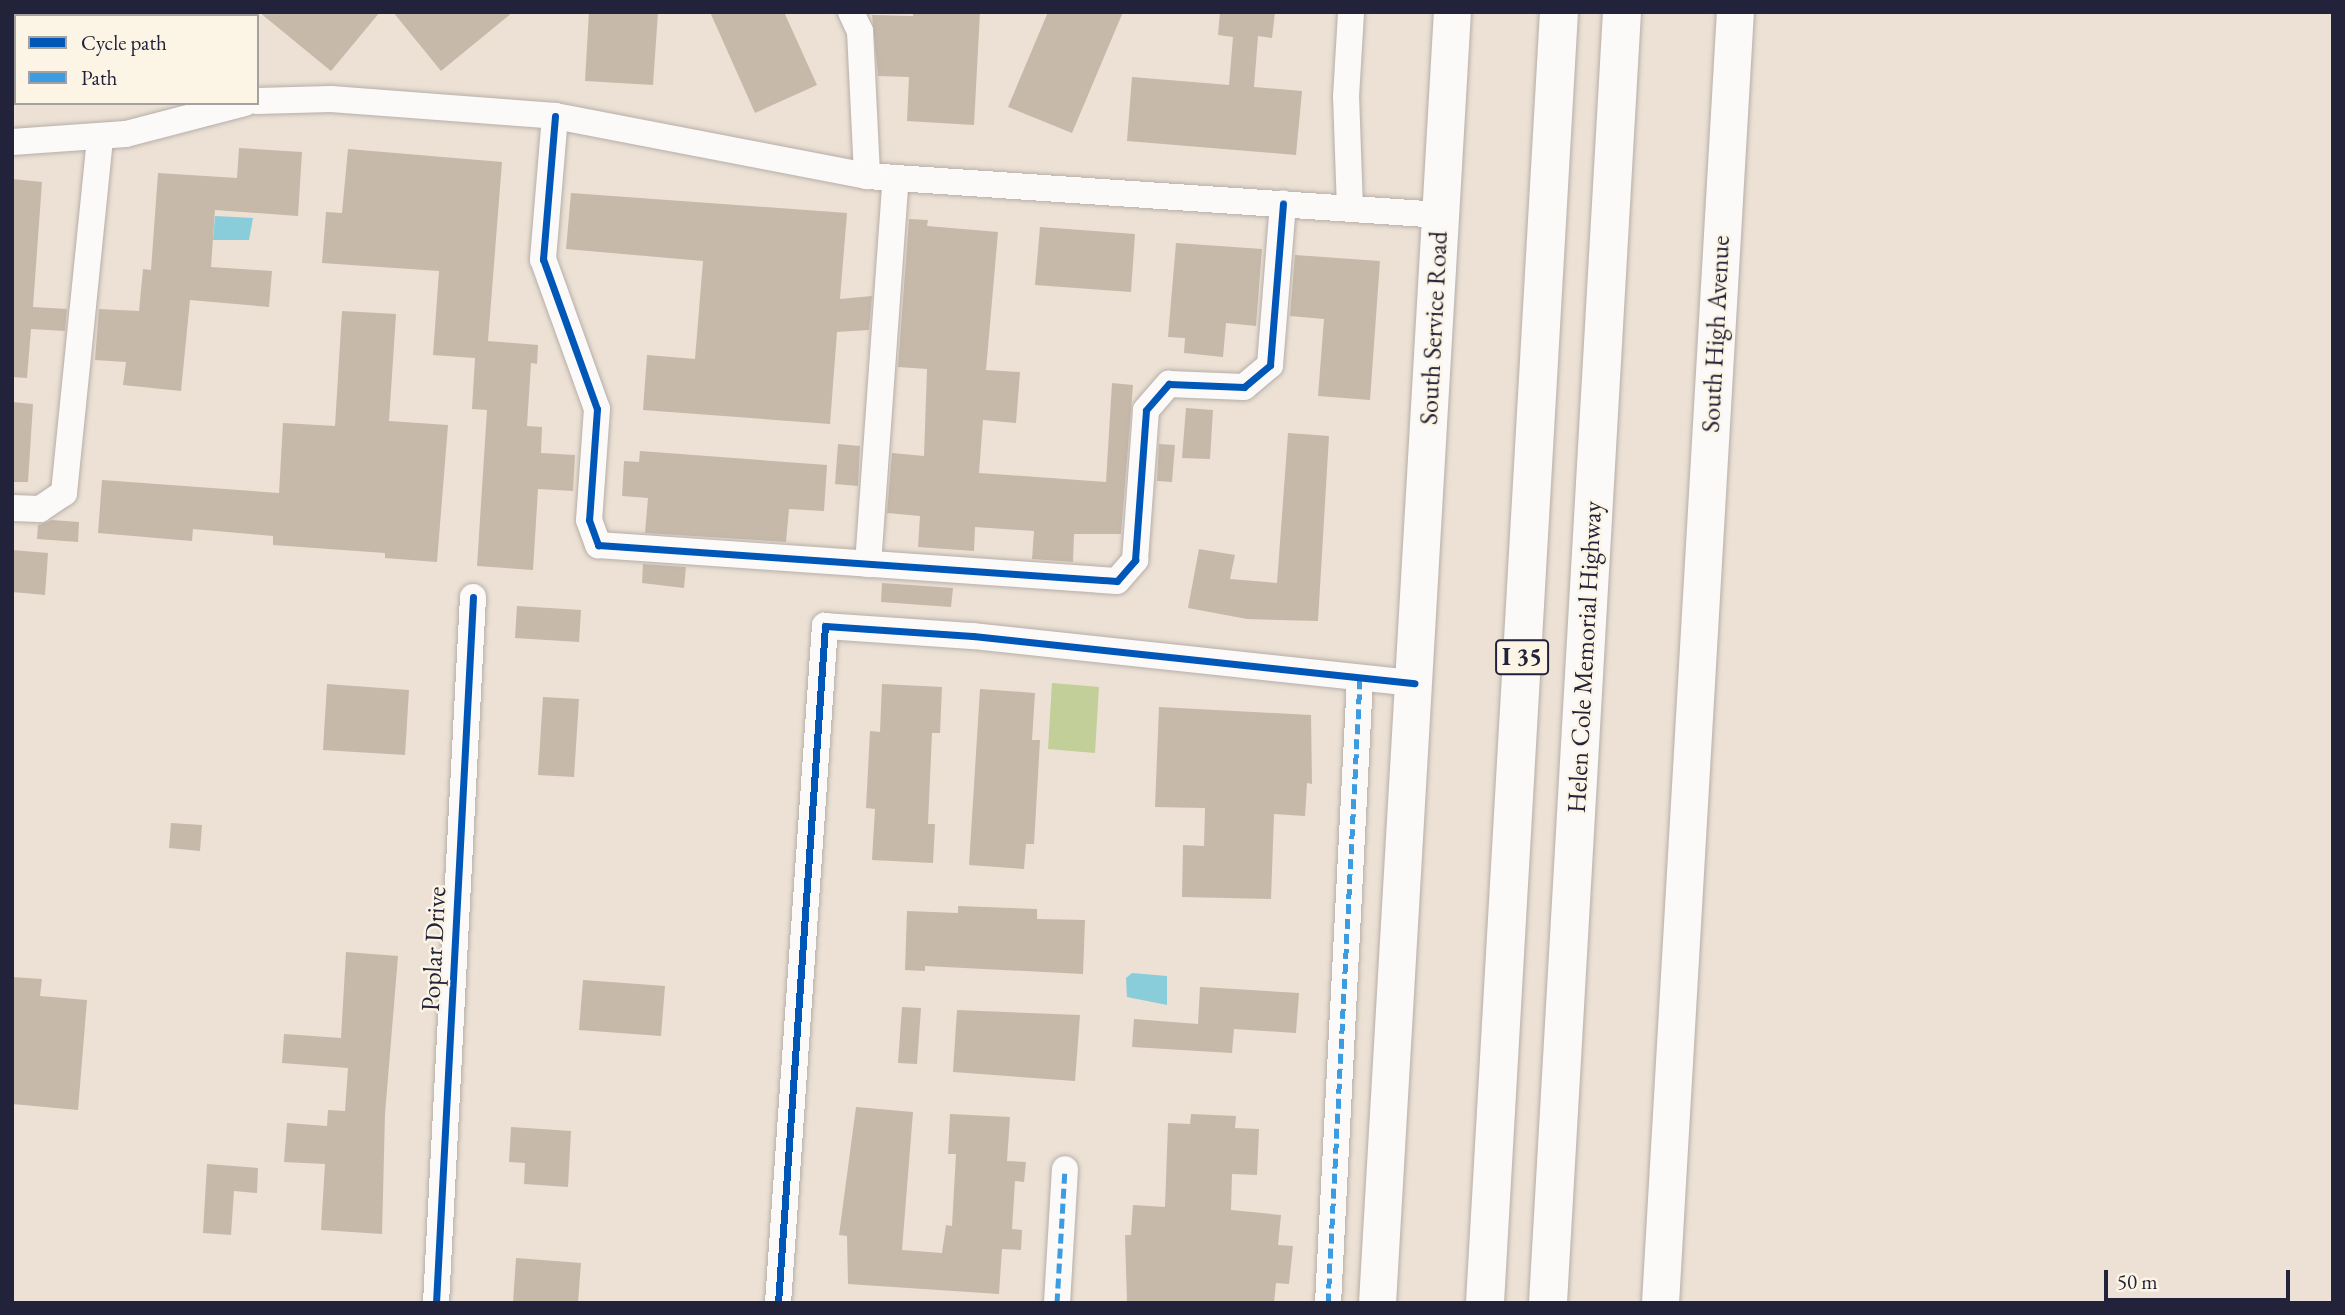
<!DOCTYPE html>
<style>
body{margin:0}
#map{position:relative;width:2345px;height:1315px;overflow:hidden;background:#ece1d4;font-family:"EB Garamond",serif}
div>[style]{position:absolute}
.green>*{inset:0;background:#c2cf99}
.water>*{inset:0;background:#89cdda}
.building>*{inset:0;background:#c6b9a9}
.roads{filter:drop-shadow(0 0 2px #b6aea9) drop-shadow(0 0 2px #b6aea9)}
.minor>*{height:26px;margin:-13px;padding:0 13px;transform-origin:13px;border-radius:13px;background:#fcfaf9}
.secondary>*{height:37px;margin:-18.5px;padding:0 18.5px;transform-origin:18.5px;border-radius:18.5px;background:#fcfaf9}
.motorway>*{height:38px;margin:-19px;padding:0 19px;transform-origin:19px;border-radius:19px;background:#fcfaf9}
.quiet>*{height:5px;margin-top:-2.5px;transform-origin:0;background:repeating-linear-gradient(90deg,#3c9ce2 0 10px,transparent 0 15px)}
.cycleway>*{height:7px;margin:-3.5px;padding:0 3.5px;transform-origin:3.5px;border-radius:3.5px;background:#0057b8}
span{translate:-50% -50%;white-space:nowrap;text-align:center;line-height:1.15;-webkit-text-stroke:5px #fcf5e5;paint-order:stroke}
.shield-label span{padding:2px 5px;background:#fcf5e5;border:2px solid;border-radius:5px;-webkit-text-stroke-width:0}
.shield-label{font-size:24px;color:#22223b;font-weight:700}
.street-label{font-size:26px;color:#22223b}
.frame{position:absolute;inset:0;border:14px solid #22223b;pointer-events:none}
.legend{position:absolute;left:14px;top:14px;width:245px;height:91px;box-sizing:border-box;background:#fcf5e5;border:2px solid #a5a1a1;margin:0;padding:9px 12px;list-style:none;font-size:21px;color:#22223b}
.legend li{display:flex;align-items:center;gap:14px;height:35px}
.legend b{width:35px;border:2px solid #a5a1a1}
.scale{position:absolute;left:2104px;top:1270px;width:186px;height:32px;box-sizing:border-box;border:4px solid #22223b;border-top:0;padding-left:9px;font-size:21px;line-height:24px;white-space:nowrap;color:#22223b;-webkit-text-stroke:5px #fcf5e5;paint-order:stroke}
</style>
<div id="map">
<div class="green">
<i style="clip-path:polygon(1052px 683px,1099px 687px,1095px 753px,1048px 749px)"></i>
</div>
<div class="water">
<i style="clip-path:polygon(215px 216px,253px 218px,249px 240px,213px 240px)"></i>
<i style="clip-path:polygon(1132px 973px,1167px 976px,1167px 1005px,1127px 997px,1126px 978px)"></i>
</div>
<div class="building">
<i style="clip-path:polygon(259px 12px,380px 12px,331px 71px)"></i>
<i style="clip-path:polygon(393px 12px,513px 12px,441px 71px)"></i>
<i style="clip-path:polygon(589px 12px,658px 12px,653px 85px,585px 81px)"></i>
<i style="clip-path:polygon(710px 12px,784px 12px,817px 85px,755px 113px)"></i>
<i style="clip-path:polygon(913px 12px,980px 12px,974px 125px,907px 121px,909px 77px,878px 76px,872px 15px,913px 16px)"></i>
<i style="clip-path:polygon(1048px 12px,1123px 12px,1072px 133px,1008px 107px)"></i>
<i style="clip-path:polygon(1220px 12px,1275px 12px,1272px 38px,1258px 36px,1254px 87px,1302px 91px,1296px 155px,1127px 141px,1132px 77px,1229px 85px,1233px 37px,1218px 35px)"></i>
<i style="clip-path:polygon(239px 148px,302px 152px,298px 216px,215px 210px,211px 267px,272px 271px,269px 307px,190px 300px,181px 391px,123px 385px,126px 362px,95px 360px,99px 309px,139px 311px,143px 269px,151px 270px,158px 173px,237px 178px)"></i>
<i style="clip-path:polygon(348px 149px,502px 162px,488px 341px,538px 345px,537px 364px,531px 363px,527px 426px,542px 427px,541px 453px,575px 455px,573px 491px,538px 489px,533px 570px,477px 566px,487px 410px,472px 409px,475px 358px,433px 355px,439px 271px,322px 263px,326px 212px,342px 213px)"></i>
<i style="clip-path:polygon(12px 179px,42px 182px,33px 307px,67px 309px,65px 331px,31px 329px,27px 378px,12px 377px)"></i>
<i style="clip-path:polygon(571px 193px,847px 213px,840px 299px,872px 296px,869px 330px,837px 332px,830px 424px,643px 410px,647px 355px,695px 359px,703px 261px,566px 249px)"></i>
<i style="clip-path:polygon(909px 219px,928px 220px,927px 226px,998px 232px,986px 370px,1020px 372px,1016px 423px,983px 420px,979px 473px,1106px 482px,1112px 383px,1133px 385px,1121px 534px,1074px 534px,1073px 562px,1032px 559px,1034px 531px,975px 527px,974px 551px,918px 547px,920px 516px,887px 513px,892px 453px,924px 456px,927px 369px,898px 367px)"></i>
<i style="clip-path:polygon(1040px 227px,1135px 234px,1131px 292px,1035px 285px)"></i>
<i style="clip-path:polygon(1176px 243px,1262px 249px,1256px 326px,1226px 323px,1223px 357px,1184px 353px,1185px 338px,1168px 337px)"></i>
<i style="clip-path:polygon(1295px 255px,1380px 261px,1370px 400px,1318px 396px,1324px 319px,1290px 316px)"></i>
<i style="clip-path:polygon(342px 311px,396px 314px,389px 421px,448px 425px,437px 562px,385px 558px,385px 553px,273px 545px,273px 536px,193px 529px,192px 541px,98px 533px,102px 480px,279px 493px,283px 423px,335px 426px)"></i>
<i style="clip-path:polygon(12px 402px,33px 404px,28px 482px,12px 482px)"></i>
<i style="clip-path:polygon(1186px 408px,1213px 410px,1210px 459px,1182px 458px)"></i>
<i style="clip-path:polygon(1288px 433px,1329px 436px,1318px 621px,1247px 619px,1188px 608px,1199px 549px,1235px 555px,1230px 579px,1277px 583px)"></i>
<i style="clip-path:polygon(838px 444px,860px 446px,858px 486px,835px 484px)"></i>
<i style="clip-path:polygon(1159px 444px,1175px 445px,1172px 482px,1157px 481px)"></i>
<i style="clip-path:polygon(640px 451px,827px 465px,824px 511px,789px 509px,786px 542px,645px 533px,648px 498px,622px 496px,624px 461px,639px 462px)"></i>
<i style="clip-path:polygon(52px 520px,79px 522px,78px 542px,37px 539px,38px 525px)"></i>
<i style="clip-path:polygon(12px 550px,48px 553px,45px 595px,12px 592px)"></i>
<i style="clip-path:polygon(643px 564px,686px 567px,684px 588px,642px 583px)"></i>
<i style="clip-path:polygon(882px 583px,953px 588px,951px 607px,881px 602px)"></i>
<i style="clip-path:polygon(517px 606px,581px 610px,579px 642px,515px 638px)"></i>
<i style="clip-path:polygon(327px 684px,409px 690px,405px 755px,323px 750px)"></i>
<i style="clip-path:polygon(882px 684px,942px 687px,940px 733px,932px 733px,928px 824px,935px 824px,933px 863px,872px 860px,875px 809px,866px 808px,870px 731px,880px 732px)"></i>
<i style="clip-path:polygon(980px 689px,1035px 693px,1032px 740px,1040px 740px,1034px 844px,1026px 844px,1024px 869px,969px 865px)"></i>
<i style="clip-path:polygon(543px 697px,579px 699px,574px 777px,538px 775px)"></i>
<i style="clip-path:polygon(1159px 707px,1311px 715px,1312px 784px,1307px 783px,1305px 816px,1274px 814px,1271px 899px,1182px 897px,1183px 845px,1204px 846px,1205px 808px,1155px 807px)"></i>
<i style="clip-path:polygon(171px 823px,202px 825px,200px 851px,169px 848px)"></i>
<i style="clip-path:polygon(958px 906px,1037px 909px,1037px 919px,1085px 920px,1083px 974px,925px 966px,925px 971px,905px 970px,907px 911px,958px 913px)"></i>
<i style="clip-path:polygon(346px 952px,398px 956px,385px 1114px,382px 1234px,321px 1230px,325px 1164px,284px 1162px,287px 1123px,327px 1126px,328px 1110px,345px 1111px,348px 1068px,282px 1063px,284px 1034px,341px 1038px)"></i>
<i style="clip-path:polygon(12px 977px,42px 979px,40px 996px,87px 1000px,78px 1110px,12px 1104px)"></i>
<i style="clip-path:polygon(583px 980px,665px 986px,661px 1036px,579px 1030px)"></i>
<i style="clip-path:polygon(1200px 987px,1299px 993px,1296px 1033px,1234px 1029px,1232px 1053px,1132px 1047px,1134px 1019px,1198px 1024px)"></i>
<i style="clip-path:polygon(902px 1007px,921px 1008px,917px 1064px,898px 1063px)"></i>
<i style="clip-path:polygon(957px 1010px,1080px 1015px,1075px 1081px,953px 1072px)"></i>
<i style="clip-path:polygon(856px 1107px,913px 1112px,902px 1250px,942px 1253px,946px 1225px,952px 1226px,956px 1154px,948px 1154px,950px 1114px,1010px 1117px,1007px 1161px,1026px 1162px,1024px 1182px,1015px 1181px,1012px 1229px,1022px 1230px,1021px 1250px,1002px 1249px,999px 1294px,848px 1284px,847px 1236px,839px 1235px)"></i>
<i style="clip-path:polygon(1191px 1114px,1236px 1116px,1235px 1128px,1259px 1129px,1257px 1175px,1232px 1174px,1231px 1210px,1281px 1215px,1278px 1245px,1293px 1246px,1289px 1284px,1276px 1283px,1274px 1303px,1127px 1303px,1125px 1235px,1131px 1235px,1133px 1205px,1165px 1207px,1168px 1123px,1190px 1124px)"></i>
<i style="clip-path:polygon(511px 1127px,571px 1131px,568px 1187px,524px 1184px,525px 1163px,509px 1162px)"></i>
<i style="clip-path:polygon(207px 1164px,258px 1168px,257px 1193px,234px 1191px,231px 1235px,203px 1233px)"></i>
<i style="clip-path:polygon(516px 1258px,581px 1263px,578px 1303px,513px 1303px)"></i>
</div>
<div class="roads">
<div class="minor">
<i style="left:851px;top:12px;width:21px;rotate:65deg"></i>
<i style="left:860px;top:31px;width:145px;rotate:87.2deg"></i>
<i style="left:257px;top:101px;width:74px;rotate:-1.5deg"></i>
<i style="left:331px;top:99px;width:225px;rotate:4.3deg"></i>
<i style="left:555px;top:116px;width:318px;rotate:10.9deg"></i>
<i style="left:867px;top:176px;width:574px;rotate:3.89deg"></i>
<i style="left:555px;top:116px;width:144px;rotate:94.8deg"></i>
<i style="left:543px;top:259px;width:159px;rotate:70.2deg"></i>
<i style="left:597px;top:409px;width:111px;rotate:94.1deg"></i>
<i style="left:589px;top:520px;width:27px;rotate:70deg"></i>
<i style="left:598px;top:545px;width:520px;rotate:3.97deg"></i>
<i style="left:1117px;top:581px;width:28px;rotate:-49deg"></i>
<i style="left:1135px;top:560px;width:150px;rotate:-85.8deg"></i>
<i style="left:1146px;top:410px;width:35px;rotate:-49deg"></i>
<i style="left:1169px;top:384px;width:75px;rotate:2.3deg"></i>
<i style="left:1244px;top:387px;width:34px;rotate:-40deg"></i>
<i style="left:1270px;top:365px;width:162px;rotate:-85.4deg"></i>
<i style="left:12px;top:142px;width:114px;rotate:-4deg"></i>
<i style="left:126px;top:134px;width:123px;rotate:-14.6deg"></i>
<i style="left:1350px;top:209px;width:112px;rotate:-92deg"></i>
<i style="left:1346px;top:97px;width:85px;rotate:-86.6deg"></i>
<i style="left:12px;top:508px;width:28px;rotate:2deg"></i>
<i style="left:40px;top:509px;width:29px;rotate:-34deg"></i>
<i style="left:64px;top:493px;width:357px;rotate:-84.2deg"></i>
<i style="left:868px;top:564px;width:387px;rotate:-85.9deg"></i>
<i style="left:436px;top:1303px;width:707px;rotate:-87deg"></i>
<i style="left:778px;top:1303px;width:679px;rotate:-86.03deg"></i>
<i style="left:825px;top:626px;width:148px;rotate:3.9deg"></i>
<i style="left:973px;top:636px;width:444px;rotate:6.1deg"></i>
<i style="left:1057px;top:1303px;width:134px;rotate:-86.6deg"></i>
<i style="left:1328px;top:1303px;width:625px;rotate:-87.06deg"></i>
</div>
<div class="secondary">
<i style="left:1377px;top:1303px;width:1293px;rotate:-86.68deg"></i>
<i style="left:1660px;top:1303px;width:1293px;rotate:-86.68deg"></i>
</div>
<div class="motorway">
<i style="left:1485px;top:1303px;width:1293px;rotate:-86.72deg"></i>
<i style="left:1548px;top:1303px;width:1293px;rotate:-86.72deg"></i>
</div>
</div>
<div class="quiet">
<i style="left:1057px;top:1303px;width:134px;rotate:-86.6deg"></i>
<i style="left:1328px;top:1303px;width:625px;rotate:-87.06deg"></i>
</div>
<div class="cycleway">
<i style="left:555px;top:116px;width:144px;rotate:94.8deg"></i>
<i style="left:543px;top:259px;width:159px;rotate:70.2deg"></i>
<i style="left:597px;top:409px;width:111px;rotate:94.1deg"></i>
<i style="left:589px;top:520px;width:27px;rotate:70deg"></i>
<i style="left:598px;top:545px;width:520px;rotate:3.97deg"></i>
<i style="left:1117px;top:581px;width:28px;rotate:-49deg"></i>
<i style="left:1135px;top:560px;width:150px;rotate:-85.8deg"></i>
<i style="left:1146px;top:410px;width:35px;rotate:-49deg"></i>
<i style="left:1169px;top:384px;width:75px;rotate:2.3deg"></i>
<i style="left:1244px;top:387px;width:34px;rotate:-40deg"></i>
<i style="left:1270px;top:365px;width:162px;rotate:-85.4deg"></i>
<i style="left:436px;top:1303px;width:707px;rotate:-87deg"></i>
<i style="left:778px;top:1303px;width:679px;rotate:-86.03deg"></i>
<i style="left:825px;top:626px;width:148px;rotate:3.9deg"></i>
<i style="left:973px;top:636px;width:444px;rotate:6.1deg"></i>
</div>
<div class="shield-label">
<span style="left:1522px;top:657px">I 35</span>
</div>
<div class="street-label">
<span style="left:1434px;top:328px;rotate:-87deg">South Service Road</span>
<span style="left:1716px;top:334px;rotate:-87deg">South High Avenue</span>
<span style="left:1585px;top:657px;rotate:-87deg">Helen Cole Memorial Highway</span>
<span style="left:434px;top:949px;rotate:-87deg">Poplar Drive</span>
</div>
<div class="frame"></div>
<ul class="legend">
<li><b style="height:9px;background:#0057b8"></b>Cycle path</li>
<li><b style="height:9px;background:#3c9ce2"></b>Path</li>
</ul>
<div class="scale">50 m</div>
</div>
